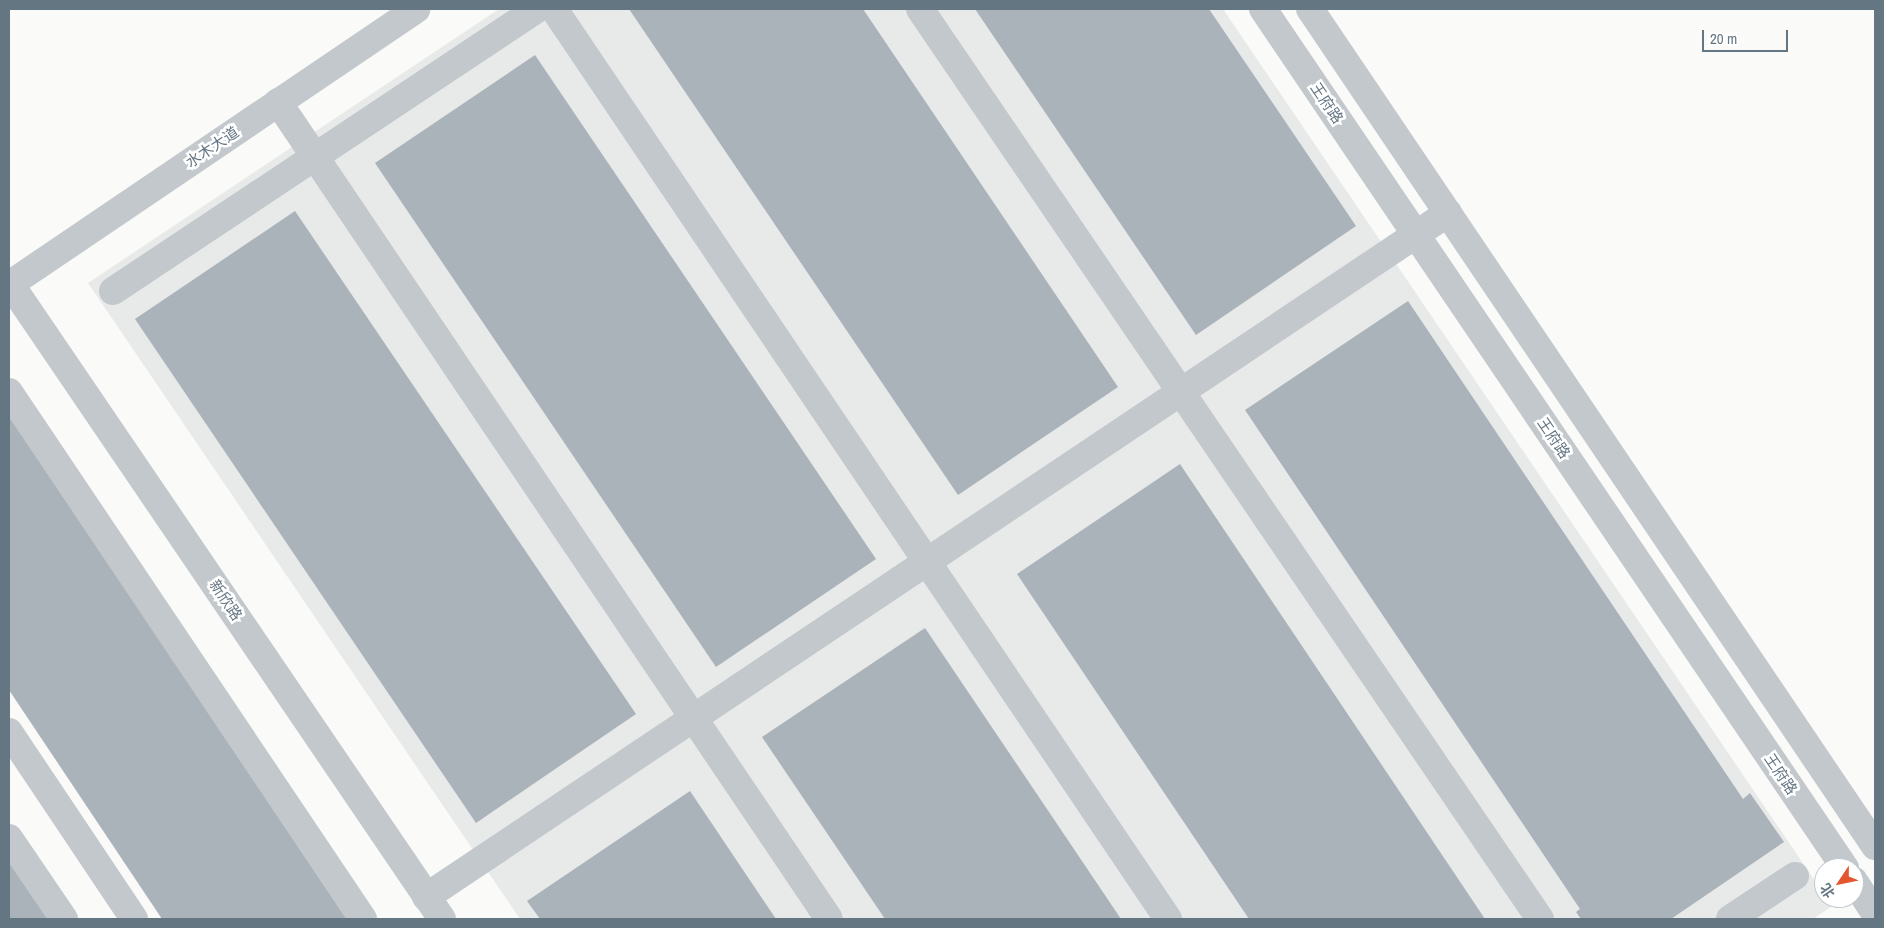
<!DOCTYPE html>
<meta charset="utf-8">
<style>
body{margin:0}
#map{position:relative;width:1884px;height:928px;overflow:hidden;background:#fafaf8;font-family:"Archivo Narrow","Noto Sans SC",sans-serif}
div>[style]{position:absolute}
.built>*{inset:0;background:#e8e9e9}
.building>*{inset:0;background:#aab3b9}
.minor>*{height:28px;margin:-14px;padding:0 14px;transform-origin:14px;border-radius:14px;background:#c3c8cc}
span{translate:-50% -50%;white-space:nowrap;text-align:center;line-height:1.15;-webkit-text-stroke:5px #fff;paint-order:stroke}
.street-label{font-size:15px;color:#657683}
.frame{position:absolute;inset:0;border:10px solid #657683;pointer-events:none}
.north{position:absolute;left:1814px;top:858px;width:50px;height:50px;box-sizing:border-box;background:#fff;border:1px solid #c1c8cd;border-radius:50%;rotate:236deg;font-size:14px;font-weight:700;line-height:20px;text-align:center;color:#657683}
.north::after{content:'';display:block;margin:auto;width:18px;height:22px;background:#e4572e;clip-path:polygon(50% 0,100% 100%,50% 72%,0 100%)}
.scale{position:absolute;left:1702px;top:30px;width:86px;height:22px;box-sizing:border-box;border:2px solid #657683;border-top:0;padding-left:6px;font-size:15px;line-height:18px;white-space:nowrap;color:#657683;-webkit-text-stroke:4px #fff;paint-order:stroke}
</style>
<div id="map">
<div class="built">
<i style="clip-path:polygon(499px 9px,1223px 9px,1832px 906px,1813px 919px,520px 919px,88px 283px)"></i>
</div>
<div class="building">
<i style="clip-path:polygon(629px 9px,863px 9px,1118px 387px,958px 495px)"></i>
<i style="clip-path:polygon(975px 9px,1209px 9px,1356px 226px,1196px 335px)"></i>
<i style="clip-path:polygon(535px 55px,876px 559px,716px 667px,375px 163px)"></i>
<i style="clip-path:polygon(295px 211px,636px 714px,476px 823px,135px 319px)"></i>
<i style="clip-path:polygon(1408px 301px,1743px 799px,1750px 793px,1784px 842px,1671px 919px,1581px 919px,1576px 912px,1580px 909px,1245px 410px)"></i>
<i style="clip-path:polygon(9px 409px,350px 919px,162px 919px,9px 690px)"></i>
<i style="clip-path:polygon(1180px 464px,1485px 919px,1249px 919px,1017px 574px)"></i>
<i style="clip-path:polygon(925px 628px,1121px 919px,885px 919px,762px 737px)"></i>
<i style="clip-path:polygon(690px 791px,776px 919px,540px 919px,527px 901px)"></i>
<i style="clip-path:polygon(9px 860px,50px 919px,9px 919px)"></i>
</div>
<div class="minor">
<i style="left:554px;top:9px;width:1098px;rotate:55.99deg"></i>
<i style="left:920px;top:9px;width:1101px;rotate:55.73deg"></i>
<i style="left:1263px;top:9px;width:1038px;rotate:55.88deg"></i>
<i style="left:1310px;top:9px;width:1010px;rotate:55.98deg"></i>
<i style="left:278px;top:102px;width:985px;rotate:56deg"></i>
<i style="left:9px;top:282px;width:770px;rotate:55.79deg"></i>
<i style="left:9px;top:285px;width:492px;rotate:-34.1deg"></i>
<i style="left:113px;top:291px;width:509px;rotate:-33.63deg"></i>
<i style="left:9px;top:392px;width:635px;rotate:56.11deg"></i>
<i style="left:9px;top:732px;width:225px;rotate:56.2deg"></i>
<i style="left:9px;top:838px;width:98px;rotate:55.8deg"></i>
<i style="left:1854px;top:881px;width:38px;rotate:57deg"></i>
<i style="left:426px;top:897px;width:1230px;rotate:-33.79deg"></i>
<i style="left:1730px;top:919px;width:78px;rotate:-33.5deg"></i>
</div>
<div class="street-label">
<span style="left:1327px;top:103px;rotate:56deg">王府路</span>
<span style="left:212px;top:147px;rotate:-34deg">水木大道</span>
<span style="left:1554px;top:438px;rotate:56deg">王府路</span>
<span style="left:226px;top:600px;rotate:56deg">新欣路</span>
<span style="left:1781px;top:774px;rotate:56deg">王府路</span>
</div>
<div class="frame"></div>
<div class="north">北</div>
<div class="scale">20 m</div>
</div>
